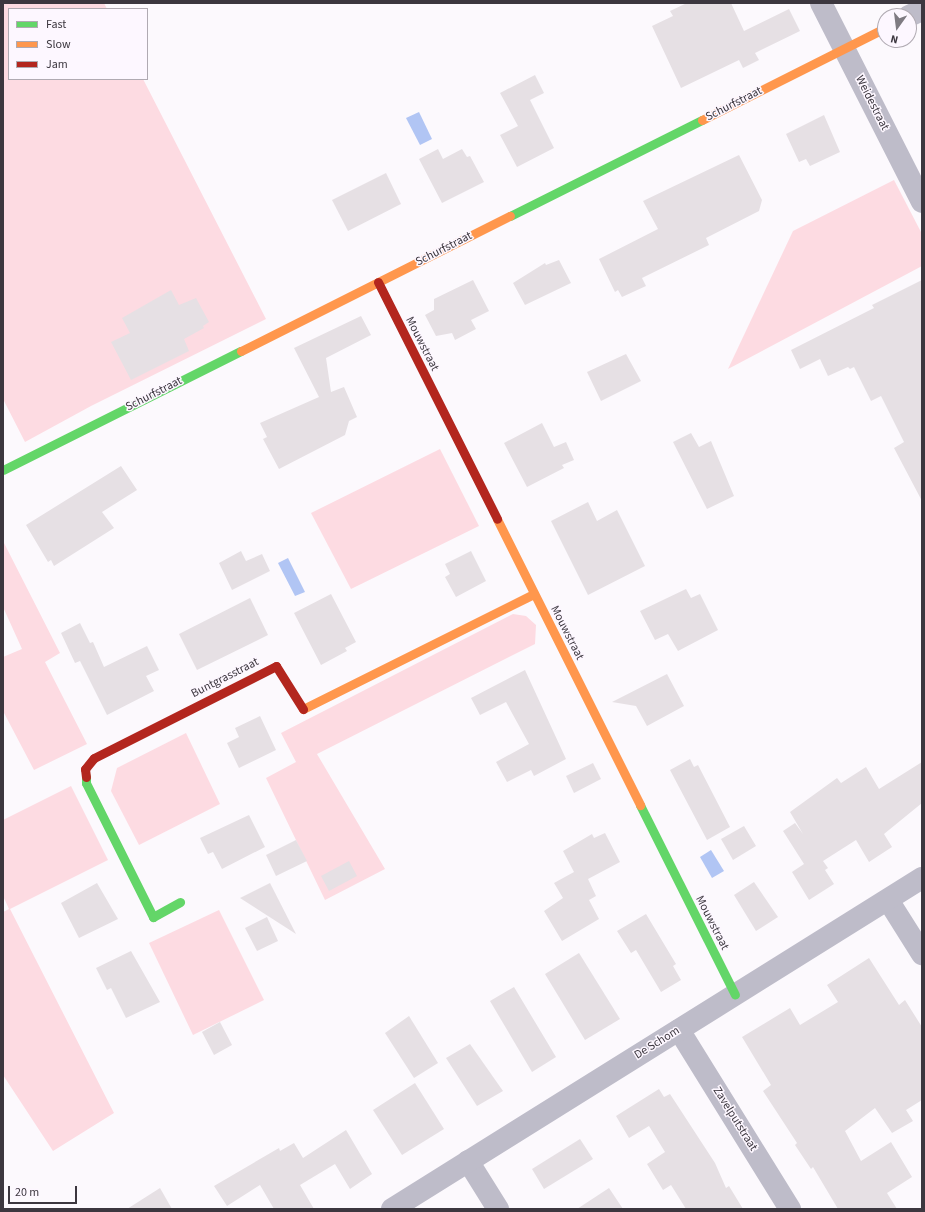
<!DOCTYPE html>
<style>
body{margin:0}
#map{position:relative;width:925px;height:1212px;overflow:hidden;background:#fcf9fd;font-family:"Source Sans 3",sans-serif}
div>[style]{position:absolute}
.green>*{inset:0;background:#fddbe2}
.water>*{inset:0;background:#b1c5f4}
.building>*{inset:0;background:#e6e0e4}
.street>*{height:22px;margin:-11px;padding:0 11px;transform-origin:11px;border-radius:11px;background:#bebcc9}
.fast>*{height:9px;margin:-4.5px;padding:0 4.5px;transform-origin:4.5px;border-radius:4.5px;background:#63d668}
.slow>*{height:9px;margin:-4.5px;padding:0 4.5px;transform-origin:4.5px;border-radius:4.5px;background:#ff974d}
.jam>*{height:9px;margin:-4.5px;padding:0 4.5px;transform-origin:4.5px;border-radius:4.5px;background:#b3261e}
span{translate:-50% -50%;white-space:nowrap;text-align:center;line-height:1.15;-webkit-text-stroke:3px #fdf7ff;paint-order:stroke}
.street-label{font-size:12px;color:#3c373f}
.frame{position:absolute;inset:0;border:4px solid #3c373f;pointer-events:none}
.legend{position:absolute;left:8px;top:8px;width:140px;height:72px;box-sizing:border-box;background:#fdf7ff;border:1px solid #b0aab2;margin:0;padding:5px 7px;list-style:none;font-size:12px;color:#3c373f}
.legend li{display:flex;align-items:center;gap:8px;height:20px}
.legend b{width:20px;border:1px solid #b0aab2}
.north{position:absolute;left:877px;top:8px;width:40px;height:40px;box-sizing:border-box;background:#fdf7ff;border:1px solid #b0aab2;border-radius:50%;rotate:194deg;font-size:11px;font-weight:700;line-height:16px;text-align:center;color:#3c373f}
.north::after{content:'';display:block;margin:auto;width:14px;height:18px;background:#7f7b82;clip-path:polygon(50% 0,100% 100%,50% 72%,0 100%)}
.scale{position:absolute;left:8px;top:1186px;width:69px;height:18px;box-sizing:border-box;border:2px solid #3c373f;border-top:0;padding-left:5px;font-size:12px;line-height:14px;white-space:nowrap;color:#3c373f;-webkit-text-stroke:3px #fdf7ff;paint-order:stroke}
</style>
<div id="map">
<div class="green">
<i style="clip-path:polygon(3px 3px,104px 3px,107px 9px,9px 9px,9px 79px,143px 79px,266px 319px,91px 406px,25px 442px,3px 399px)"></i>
<i style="clip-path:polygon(894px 180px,922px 234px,922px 266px,728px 369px,793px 231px)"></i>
<i style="clip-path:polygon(440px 449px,479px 526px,351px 589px,311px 513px)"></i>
<i style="clip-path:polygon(3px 541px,60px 653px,45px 662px,87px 744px,34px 770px,3px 711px,3px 657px,22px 649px,3px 607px)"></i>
<i style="clip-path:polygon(513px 614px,526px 616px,536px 625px,535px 644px,317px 754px,385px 869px,325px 900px,266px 778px,296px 762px,281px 733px)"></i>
<i style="clip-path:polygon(186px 733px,220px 804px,139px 845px,111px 791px,117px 768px)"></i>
<i style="clip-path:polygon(71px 786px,108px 860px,10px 909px,114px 1113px,53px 1151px,3px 1075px,3px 912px,9px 909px,3px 896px,3px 820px)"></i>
<i style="clip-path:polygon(219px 910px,264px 1000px,193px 1035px,149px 943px)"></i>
</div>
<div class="water">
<i style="clip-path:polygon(419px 112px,432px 139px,420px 145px,406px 118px)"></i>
<i style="clip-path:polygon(288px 558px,305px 592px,295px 596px,278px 563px)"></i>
<i style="clip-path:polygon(711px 850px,724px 871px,712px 878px,700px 857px)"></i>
</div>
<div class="building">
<i style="clip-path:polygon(687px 3px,731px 3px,744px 31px,789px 9px,800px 31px,755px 53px,759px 60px,743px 68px,739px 60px,681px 88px,652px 26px,673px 16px,670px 11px)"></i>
<i style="clip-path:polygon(535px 75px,544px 93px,530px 100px,554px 148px,517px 167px,500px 135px,518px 126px,500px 93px)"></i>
<i style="clip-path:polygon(824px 115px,840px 152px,810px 166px,806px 159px,799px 162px,786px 134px)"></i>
<i style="clip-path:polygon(438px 149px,443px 159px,462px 149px,467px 157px,470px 156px,484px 182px,442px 203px,419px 159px)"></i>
<i style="clip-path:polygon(739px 155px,762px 200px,759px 211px,706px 238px,709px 245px,642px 278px,646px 286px,622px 297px,618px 290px,615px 292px,599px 259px,658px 229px,643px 201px)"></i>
<i style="clip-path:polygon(386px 173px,401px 204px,348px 231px,332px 200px)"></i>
<i style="clip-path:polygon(559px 260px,571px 283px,525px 305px,513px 283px,545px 263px,546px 265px)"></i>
<i style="clip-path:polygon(473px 280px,489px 311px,471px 320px,476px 329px,455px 340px,452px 333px,436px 336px,425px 315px,434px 310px,434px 299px)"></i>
<i style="clip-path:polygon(922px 280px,922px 501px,894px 448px,904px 442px,881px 396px,871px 401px,854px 367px,850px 369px,848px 367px,828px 376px,820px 359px,800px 369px,791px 350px,874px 308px,872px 305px)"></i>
<i style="clip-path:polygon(171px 290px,179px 305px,196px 298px,209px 322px,203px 326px,204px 328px,184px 339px,189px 351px,131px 380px,111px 342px,130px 333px,122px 318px)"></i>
<i style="clip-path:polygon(361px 316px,371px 335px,326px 358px,331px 392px,344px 387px,357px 417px,349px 421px,345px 435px,279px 469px,263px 439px,267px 437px,260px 423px,319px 397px,294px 348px)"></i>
<i style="clip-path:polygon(626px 354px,641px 381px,601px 401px,587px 372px)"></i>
<i style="clip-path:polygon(542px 423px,554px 447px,566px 442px,574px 460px,562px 465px,564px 468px,527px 487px,504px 443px)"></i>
<i style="clip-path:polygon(691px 433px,699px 447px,711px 441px,734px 496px,707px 509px,673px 442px)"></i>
<i style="clip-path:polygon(121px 466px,137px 490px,102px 512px,114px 528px,54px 566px,51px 560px,48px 562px,26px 525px)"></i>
<i style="clip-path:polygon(588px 502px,597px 521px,617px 510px,645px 566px,588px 595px,551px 521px)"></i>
<i style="clip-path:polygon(241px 551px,246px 561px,262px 554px,270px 571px,232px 590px,219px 563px)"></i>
<i style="clip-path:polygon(471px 551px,486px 581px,456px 597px,445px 577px,450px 574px,445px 564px)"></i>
<i style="clip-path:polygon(686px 589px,691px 598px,700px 594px,718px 630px,678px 651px,668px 634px,655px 640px,640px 611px)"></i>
<i style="clip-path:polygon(331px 594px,356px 642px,345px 648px,347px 651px,321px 665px,294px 613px)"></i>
<i style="clip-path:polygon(250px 598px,268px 635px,197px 670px,179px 634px)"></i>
<i style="clip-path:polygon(80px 623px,90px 643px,93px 642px,104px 667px,147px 646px,159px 670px,146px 676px,154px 691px,107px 715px,80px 661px,75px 663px,61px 633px)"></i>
<i style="clip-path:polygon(525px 670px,566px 759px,534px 776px,531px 770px,507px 782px,496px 762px,529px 744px,506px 702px,480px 715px,471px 698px)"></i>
<i style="clip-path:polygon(667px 674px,684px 706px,647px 726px,636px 706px,612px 702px)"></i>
<i style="clip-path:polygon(260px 716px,276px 750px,239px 768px,227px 743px,239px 737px,235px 728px)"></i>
<i style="clip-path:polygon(690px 759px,694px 767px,698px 765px,730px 827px,707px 840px,670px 770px)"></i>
<i style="clip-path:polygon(922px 762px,922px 803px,884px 834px,892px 847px,869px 862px,856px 840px,823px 861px,828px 868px,825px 870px,834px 884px,809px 900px,792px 872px,804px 864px,783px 831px,795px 823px,803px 834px,790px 812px,837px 778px,841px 783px,866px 767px,879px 789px)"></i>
<i style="clip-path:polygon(593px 763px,601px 779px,574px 793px,566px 776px)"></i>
<i style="clip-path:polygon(249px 815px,265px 847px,222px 869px,213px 852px,208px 854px,200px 838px)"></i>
<i style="clip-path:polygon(744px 826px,756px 846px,733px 860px,721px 839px)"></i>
<i style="clip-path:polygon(605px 833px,620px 862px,588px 879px,596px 896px,589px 900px,599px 919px,562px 941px,544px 911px,563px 898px,554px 883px,574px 872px,563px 851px,592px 834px,594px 838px)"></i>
<i style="clip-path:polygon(296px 840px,307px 861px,276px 876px,266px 855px)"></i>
<i style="clip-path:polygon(349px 861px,357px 876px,329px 891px,321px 876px)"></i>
<i style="clip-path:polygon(754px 882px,778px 917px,756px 931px,734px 895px)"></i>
<i style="clip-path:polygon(97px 883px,118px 919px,79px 938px,61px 903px)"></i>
<i style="clip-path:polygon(270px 883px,296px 934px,240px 898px)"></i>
<i style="clip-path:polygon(646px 914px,676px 964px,673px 966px,681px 980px,661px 992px,636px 950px,631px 953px,617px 931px)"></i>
<i style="clip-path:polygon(267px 917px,278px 941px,257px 951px,245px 928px)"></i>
<i style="clip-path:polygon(131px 951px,160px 1002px,126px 1018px,111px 988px,107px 990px,96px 968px)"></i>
<i style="clip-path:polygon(579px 953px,620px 1019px,585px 1040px,545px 974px)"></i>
<i style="clip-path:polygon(869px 958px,899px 1005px,905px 1000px,922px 1027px,922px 1100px,906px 1110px,913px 1121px,892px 1133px,875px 1108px,845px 1131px,861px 1161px,891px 1142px,912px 1177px,887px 1193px,897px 1209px,838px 1209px,813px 1167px,811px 1169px,795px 1145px,797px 1143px,763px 1091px,771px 1085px,742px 1037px,790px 1008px,800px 1025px,838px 1002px,827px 985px)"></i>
<i style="clip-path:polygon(514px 987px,556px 1057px,532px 1072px,490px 1001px)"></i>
<i style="clip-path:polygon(409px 1016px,438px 1063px,414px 1078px,385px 1033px)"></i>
<i style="clip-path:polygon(220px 1022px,232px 1045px,214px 1055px,202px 1032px)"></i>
<i style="clip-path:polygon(470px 1044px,503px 1091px,477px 1106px,446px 1058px)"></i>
<i style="clip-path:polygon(415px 1083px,444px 1129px,402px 1155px,373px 1110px)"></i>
<i style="clip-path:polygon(659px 1089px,664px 1097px,670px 1094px,715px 1163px,726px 1188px,729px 1186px,743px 1209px,686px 1209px,671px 1185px,663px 1190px,647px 1164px,665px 1152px,649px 1126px,629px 1138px,616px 1116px)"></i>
<i style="clip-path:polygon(346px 1130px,372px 1174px,350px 1189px,335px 1164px,300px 1185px,314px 1209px,274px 1209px,260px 1185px,227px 1206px,214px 1186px,279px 1148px,280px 1151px,294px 1143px,303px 1158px)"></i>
<i style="clip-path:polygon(580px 1139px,593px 1159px,544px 1189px,532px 1169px)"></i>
<i style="clip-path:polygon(160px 1188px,172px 1209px,127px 1209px)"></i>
<i style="clip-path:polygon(609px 1188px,623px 1209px,577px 1209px)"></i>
</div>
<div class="street">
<i style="left:821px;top:3px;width:223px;rotate:63.1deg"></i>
<i style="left:909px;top:16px;width:14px;rotate:-25deg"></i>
<i style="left:888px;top:900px;width:64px;rotate:57.8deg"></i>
<i style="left:679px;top:1030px;width:211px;rotate:58.2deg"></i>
<i style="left:468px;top:1161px;width:57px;rotate:58deg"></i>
<i style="left:392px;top:1209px;width:625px;rotate:-31.99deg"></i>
</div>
<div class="fast">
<i style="left:510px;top:216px;width:215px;rotate:-26.6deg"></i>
<i style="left:3px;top:470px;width:266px;rotate:-26.6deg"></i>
<i style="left:86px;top:777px;width:6px;rotate:90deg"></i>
<i style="left:86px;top:783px;width:150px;rotate:63.4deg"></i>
<i style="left:153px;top:917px;width:31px;rotate:-29deg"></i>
<i style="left:640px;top:805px;width:212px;rotate:63.4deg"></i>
</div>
<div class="slow">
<i style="left:702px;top:120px;width:205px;rotate:-26.7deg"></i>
<i style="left:241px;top:351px;width:301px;rotate:-26.7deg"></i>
<i style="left:497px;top:519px;width:320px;rotate:63.4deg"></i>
<i style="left:303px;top:709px;width:258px;rotate:-26.5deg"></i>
</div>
<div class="jam">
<i style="left:378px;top:282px;width:265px;rotate:63.3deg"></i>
<i style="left:86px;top:777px;width:8px;rotate:-97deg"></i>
<i style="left:85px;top:769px;width:14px;rotate:-51deg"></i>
<i style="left:94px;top:758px;width:204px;rotate:-26.8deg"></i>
<i style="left:276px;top:666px;width:51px;rotate:57.9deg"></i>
</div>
<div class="street-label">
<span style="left:872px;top:103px;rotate:63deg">Weidestraat</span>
<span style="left:734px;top:104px;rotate:-27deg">Schurfstraat</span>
<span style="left:444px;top:249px;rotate:-27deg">Schurfstraat</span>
<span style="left:422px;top:344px;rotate:63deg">Mouwstraat</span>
<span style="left:154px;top:394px;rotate:-27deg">Schurfstraat</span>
<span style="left:567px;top:633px;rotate:63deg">Mouwstraat</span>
<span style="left:225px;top:678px;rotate:-27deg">Buntgrasstraat</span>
<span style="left:712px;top:923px;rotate:63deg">Mouwstraat</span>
<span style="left:657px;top:1043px;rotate:-32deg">De Schom</span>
<span style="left:735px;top:1119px;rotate:58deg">Zavelputstraat</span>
</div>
<div class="frame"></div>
<ul class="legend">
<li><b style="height:5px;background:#63d668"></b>Fast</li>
<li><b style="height:5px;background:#ff974d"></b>Slow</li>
<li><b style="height:5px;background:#b3261e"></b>Jam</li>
</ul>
<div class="north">N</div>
<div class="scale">20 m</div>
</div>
